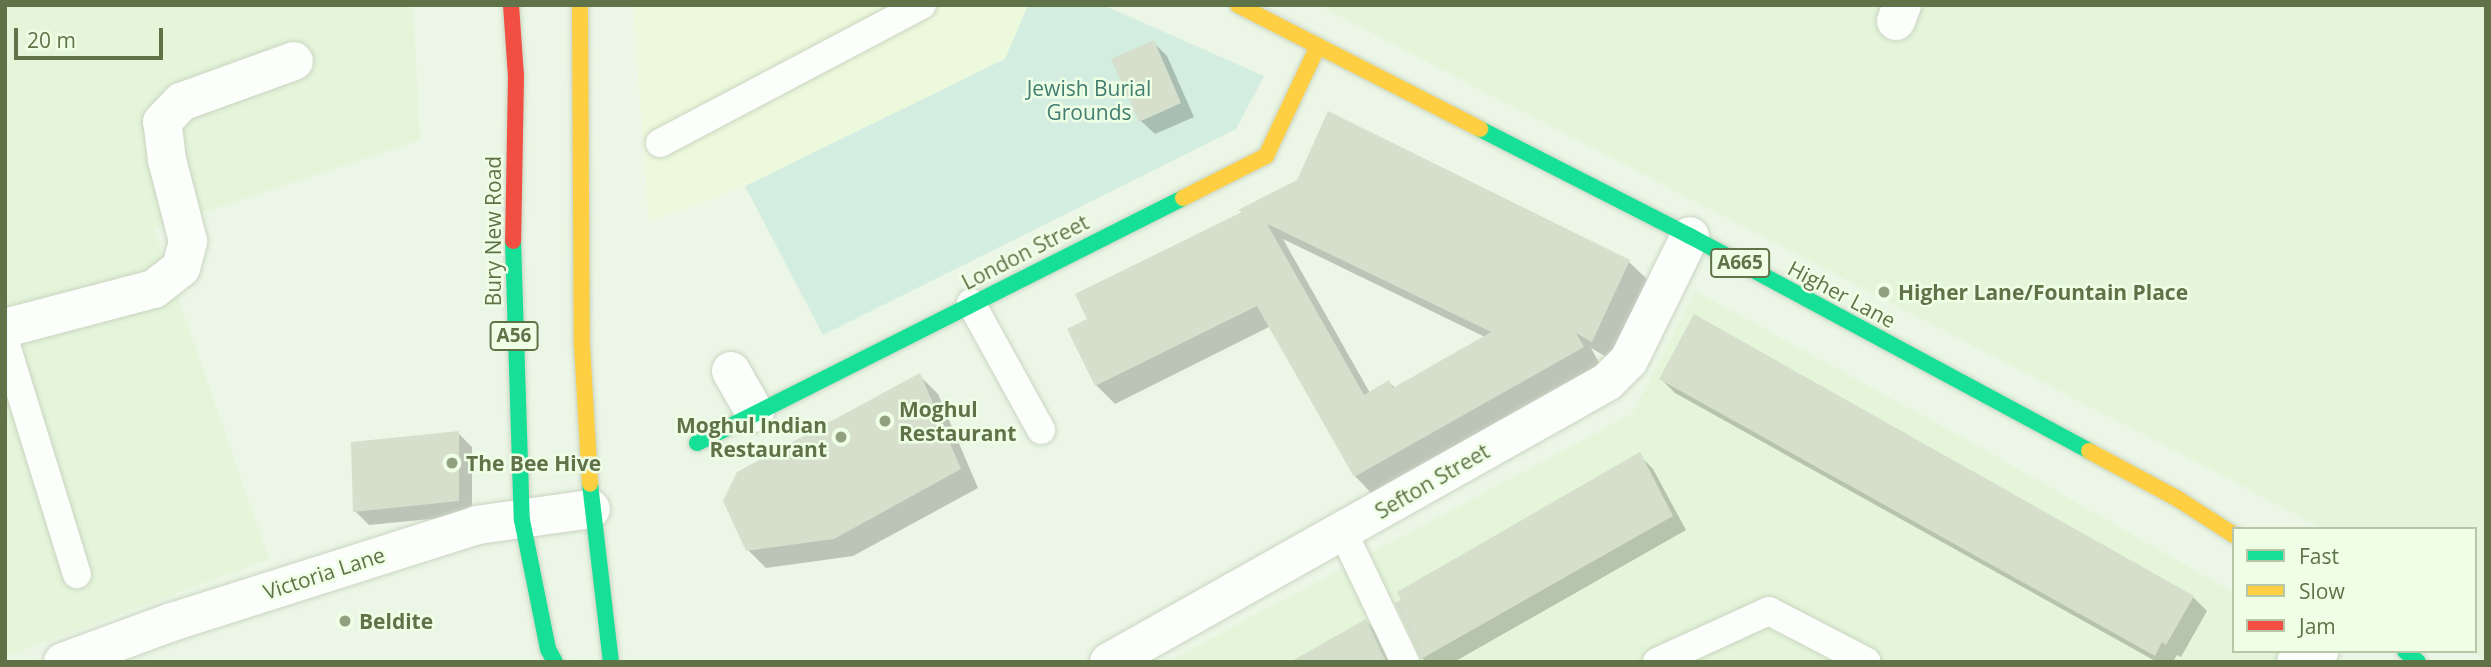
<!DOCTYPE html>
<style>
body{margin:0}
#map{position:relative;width:2491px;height:667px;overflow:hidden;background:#ebf6e6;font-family:"Open Sans",sans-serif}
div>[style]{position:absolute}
.residential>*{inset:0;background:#e4f5da}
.commercial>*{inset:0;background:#ecf9dc}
.green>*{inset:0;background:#d3eee0}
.shadow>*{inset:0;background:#0003}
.building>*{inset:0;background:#d5dfcc}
.roads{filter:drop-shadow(0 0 2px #cad4c1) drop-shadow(0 0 2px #cad4c1)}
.lane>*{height:28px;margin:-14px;padding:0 14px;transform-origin:14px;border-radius:14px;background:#fcfefb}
.street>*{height:38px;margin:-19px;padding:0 19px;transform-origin:19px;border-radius:19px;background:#fcfefb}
.fast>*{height:16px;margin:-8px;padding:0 8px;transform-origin:8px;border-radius:8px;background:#16e098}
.slow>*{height:16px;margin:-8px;padding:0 8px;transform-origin:8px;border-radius:8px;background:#ffcf43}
.jam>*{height:16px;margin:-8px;padding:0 8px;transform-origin:8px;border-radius:8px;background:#f24e42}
.dots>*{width:19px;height:19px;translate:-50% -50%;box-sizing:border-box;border:4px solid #eeffe6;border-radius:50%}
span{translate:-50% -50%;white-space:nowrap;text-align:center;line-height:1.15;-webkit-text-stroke:5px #eeffe6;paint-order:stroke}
.shield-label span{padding:2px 5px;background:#eeffe6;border:2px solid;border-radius:5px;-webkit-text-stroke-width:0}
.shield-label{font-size:19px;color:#607248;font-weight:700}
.park-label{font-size:21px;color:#427d71}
.street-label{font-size:21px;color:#607248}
.poi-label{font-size:21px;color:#607248;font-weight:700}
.left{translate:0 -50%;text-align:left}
.right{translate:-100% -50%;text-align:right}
.frame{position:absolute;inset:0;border:7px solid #607248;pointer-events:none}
.legend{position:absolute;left:2232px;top:527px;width:245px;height:126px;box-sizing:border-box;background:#eeffe6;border:2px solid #b5c7a7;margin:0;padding:9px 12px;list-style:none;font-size:21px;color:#607248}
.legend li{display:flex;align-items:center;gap:14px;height:35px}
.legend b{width:35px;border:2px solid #b5c7a7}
.scale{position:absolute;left:14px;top:28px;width:149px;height:32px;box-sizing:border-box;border:4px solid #607248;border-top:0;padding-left:9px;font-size:21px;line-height:24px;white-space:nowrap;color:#607248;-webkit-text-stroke:5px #eeffe6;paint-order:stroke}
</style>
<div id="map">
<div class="residential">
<i style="clip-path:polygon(5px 5px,413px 5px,420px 140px,154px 229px,269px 559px,5px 657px)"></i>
<i style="clip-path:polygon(1318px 5px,2486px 5px,2486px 662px,2470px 651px,2475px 651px,2475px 529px,2325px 529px)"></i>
<i style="clip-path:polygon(1695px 291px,1976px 445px,2234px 593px,2234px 651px,2317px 651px,2331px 662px,1167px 662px,1632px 414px)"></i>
</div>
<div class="commercial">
<i style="clip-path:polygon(633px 5px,1028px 5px,1005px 59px,745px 186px,649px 222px)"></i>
</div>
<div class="green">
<i style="clip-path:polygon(1028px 5px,1103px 5px,1264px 76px,1236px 129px,823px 335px,745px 186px,1005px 59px)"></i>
</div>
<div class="shadow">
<i style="clip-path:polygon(1153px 42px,1167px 56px,1194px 117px,1155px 134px,1141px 121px)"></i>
<i style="clip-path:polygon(evenodd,1244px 213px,1629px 262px,1648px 280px,1610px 359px,1591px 348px,1601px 366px,1373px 495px,1355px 476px,1271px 326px,1115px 404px,1096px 385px,1090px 320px,1244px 213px,1283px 239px,1485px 337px,1395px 388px,1389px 382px,1370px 393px,1283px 239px)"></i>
<i style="clip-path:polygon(920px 376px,938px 394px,978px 488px,853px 556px,766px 568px,748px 550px)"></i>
<i style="clip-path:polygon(1661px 379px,2193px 597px,2207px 611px,2181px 657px,2177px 655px,2173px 662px,2157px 662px,1675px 393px)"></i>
<i style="clip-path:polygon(458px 433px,472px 447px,472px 515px,369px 525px,355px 511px)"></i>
<i style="clip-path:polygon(1639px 455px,1653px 469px,1686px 530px,1454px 662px,1426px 662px,1422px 658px)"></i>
<i style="clip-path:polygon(1366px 621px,1380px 635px,1393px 662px,1291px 662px)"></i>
</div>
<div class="building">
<i style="clip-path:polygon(1154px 40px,1181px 103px,1139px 122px,1111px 59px)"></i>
<i style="clip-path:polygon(evenodd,1328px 111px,1630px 260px,1592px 342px,1576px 333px,1584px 347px,1354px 477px,1257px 306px,1095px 386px,1067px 329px,1087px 319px,1075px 294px,1242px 212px,1238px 210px,1297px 180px,1328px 111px,1267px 224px,1280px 230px,1491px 332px,1393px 388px,1389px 380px,1364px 395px,1267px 224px)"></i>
<i style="clip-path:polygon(1694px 314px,2194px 596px,2166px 645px,2162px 642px,2155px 656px,1659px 379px)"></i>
<i style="clip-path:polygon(920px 373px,961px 469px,834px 539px,746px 551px,723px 501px,737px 472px)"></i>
<i style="clip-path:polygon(459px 431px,459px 501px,353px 512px,351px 442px)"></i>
<i style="clip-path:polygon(1640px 452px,1673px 516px,1421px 659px,1395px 603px,1401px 600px,1397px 592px)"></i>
<i style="clip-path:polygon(1366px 619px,1386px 662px,1290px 662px)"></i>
</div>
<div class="roads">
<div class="lane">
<i style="left:660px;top:143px;width:296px;rotate:-27.8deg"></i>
<i style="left:971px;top:303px;width:145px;rotate:61.1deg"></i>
<i style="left:5px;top:342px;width:243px;rotate:72.8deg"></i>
<i style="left:1343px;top:532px;width:144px;rotate:64.5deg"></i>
<i style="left:1657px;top:662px;width:123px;rotate:-24.5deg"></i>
<i style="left:1769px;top:611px;width:110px;rotate:27.5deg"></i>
</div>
<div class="street">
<i style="left:1896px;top:21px;width:17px;rotate:-69deg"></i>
<i style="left:5px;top:328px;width:154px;rotate:-14.7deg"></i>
<i style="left:154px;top:289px;width:34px;rotate:-38deg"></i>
<i style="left:181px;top:268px;width:28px;rotate:-75deg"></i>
<i style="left:188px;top:241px;width:84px;rotate:-104.5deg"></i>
<i style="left:167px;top:160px;width:38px;rotate:-97deg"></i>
<i style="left:162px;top:122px;width:28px;rotate:-46deg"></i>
<i style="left:181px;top:102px;width:120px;rotate:-19.9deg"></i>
<i style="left:731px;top:371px;width:48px;rotate:60.3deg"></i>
<i style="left:63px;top:662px;width:116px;rotate:-20.2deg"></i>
<i style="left:172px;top:622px;width:320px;rotate:-17.6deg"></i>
<i style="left:477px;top:525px;width:115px;rotate:-8deg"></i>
<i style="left:1109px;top:662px;width:571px;rotate:-29.35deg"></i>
<i style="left:1607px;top:382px;width:31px;rotate:-45deg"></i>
<i style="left:1629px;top:360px;width:138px;rotate:-63.8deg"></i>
<i style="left:2296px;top:662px;width:26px;rotate:-25deg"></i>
</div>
<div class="fast">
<i style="left:1480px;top:129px;width:236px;rotate:27deg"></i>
<i style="left:1690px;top:236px;width:453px;rotate:28.3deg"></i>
<i style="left:513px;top:241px;width:279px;rotate:88.2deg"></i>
<i style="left:522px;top:520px;width:132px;rotate:78.6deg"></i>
<i style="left:548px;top:649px;width:15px;rotate:62deg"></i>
<i style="left:697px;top:443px;width:544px;rotate:-26.75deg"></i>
<i style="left:590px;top:484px;width:179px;rotate:83.3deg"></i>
<i style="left:2405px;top:651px;width:17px;rotate:40deg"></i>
</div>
<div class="slow">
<i style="left:580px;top:5px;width:340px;rotate:89.7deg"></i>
<i style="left:582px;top:345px;width:139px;rotate:86.7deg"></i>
<i style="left:1238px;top:5px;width:272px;rotate:27.1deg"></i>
<i style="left:1183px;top:198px;width:93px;rotate:-26.8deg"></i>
<i style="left:1266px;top:156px;width:122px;rotate:-64.7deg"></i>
<i style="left:2089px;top:451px;width:101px;rotate:28.3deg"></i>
<i style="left:2178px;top:499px;width:67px;rotate:32.7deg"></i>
</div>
<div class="jam">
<i style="left:511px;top:5px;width:71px;rotate:86deg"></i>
<i style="left:516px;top:76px;width:165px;rotate:91deg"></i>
</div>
</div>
<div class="dots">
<i style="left:1884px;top:292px;background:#91a07f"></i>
<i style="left:885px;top:421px;background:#91a07f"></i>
<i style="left:841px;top:437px;background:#91a07f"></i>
<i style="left:452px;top:463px;background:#91a07f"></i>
<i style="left:345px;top:621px;background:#91a07f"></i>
</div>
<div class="shield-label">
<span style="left:1740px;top:263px">A665</span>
<span style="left:514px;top:336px">A56</span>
</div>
<div class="park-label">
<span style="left:1089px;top:100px">Jewish Burial<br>Grounds</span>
</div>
<div class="street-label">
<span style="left:493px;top:231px;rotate:-90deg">Bury New Road</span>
<span style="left:1025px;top:252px;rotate:-27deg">London Street</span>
<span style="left:1842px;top:294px;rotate:28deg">Higher Lane</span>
<span style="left:1432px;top:481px;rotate:-30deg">Sefton Street</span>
<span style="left:324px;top:573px;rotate:-18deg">Victoria Lane</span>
</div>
<div class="poi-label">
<span class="left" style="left:1898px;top:292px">Higher Lane/Fountain Place</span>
<span class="left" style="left:899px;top:421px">Moghul<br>Restaurant</span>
<span class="right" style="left:827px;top:437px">Moghul Indian<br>Restaurant</span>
<span class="left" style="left:466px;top:463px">The Bee Hive</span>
<span class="left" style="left:359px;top:621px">Beldite</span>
</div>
<div class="frame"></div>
<ul class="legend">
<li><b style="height:9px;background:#16e098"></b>Fast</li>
<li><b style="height:9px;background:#ffcf43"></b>Slow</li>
<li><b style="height:9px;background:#f24e42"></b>Jam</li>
</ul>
<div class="scale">20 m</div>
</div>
